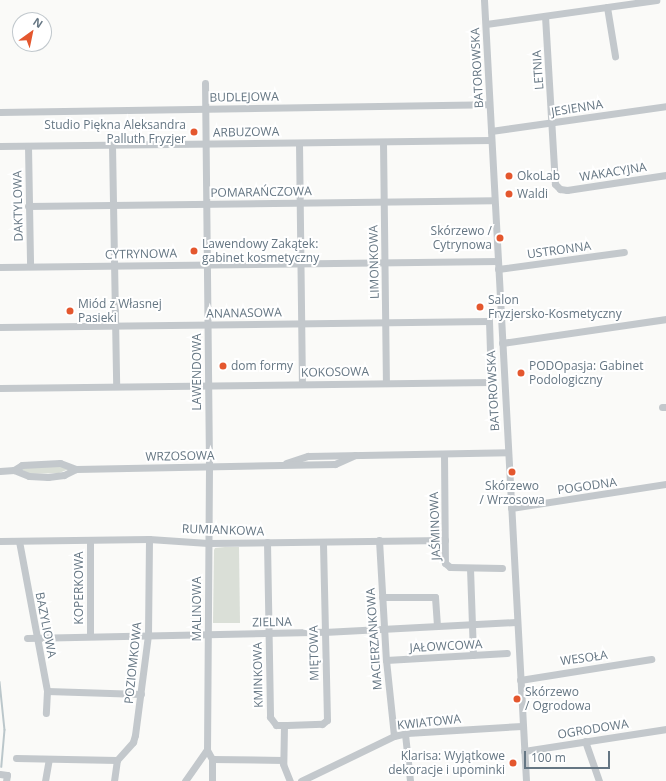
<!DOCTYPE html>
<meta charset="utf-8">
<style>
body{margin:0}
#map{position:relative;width:666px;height:781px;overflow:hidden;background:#fafaf8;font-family:"Open Sans",sans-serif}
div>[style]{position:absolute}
.green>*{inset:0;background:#dadfd7}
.stream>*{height:1.5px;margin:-0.75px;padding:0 0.75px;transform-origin:0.75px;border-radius:0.75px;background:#bbc7cb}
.minor>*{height:7px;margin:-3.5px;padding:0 3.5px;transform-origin:3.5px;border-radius:3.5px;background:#c3c8cc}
.dots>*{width:11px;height:11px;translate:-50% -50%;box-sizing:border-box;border:2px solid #fff;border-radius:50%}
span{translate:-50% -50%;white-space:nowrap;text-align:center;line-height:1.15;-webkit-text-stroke:4px #fff;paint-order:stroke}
.street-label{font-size:12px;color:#657683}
.poi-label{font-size:12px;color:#657683}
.right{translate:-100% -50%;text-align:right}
.left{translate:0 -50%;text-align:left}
.north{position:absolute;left:12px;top:12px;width:40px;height:40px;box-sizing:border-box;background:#fff;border:1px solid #c1c8cd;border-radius:50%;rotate:33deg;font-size:11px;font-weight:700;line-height:16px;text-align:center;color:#657683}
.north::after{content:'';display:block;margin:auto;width:14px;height:18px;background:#e4572e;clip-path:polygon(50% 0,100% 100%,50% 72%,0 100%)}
.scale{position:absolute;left:524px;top:751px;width:86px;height:18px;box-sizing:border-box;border:2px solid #657683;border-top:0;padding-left:5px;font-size:12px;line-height:14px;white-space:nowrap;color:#657683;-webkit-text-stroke:3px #fff;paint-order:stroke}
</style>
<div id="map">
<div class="green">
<i style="clip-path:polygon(58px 465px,69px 469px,59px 473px,29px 474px,19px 468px)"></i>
<i style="clip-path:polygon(225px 547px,239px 547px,240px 623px,213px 623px,214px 550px,215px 548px)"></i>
</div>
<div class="stream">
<i style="left:0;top:682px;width:48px;rotate:84.1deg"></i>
<i style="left:5px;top:730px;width:37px;rotate:95deg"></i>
</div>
<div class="minor">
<i style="left:484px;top:0;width:782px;rotate:86.92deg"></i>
<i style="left:607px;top:7px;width:50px;rotate:80.7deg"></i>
<i style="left:545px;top:16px;width:168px;rotate:86.6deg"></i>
<i style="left:555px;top:184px;width:7px;rotate:45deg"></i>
<i style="left:560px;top:189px;width:7px;rotate:8deg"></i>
<i style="left:567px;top:190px;width:100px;rotate:-8.6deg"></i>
<i style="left:486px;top:24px;width:172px;rotate:-8deg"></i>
<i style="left:205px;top:83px;width:384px;rotate:89.4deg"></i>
<i style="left:209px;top:467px;width:283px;rotate:90.4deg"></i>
<i style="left:207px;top:750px;width:10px;rotate:61deg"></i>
<i style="left:212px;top:759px;width:22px;rotate:90deg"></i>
<i style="left:0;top:112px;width:489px;rotate:-0.9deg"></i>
<i style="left:491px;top:131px;width:177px;rotate:-8.1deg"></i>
<i style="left:383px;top:142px;width:241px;rotate:89.3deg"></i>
<i style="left:299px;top:143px;width:240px;rotate:89.3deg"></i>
<i style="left:112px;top:145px;width:241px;rotate:89deg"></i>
<i style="left:0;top:146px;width:491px;rotate:-0.7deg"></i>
<i style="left:28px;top:146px;width:120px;rotate:89deg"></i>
<i style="left:28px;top:206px;width:466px;rotate:-0.7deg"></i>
<i style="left:0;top:267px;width:498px;rotate:-0.7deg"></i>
<i style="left:498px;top:269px;width:127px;rotate:-7.7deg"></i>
<i style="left:0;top:327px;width:489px;rotate:-0.7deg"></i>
<i style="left:489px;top:321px;width:61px;rotate:88.1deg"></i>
<i style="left:491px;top:382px;width:491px;rotate:179.3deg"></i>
<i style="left:502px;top:343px;width:166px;rotate:-8.3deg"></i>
<i style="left:662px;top:407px;width:4px"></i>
<i style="left:444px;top:454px;width:109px;rotate:89.5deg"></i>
<i style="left:445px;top:563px;width:6px;rotate:39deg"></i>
<i style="left:450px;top:567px;width:52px;rotate:1.1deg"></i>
<i style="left:286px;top:463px;width:23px;rotate:-18deg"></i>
<i style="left:308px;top:456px;width:200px;rotate:-1.1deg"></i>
<i style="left:14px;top:470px;width:9px;rotate:-32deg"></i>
<i style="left:22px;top:465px;width:38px;rotate:-3deg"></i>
<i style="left:60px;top:463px;width:17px;rotate:21deg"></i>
<i style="left:76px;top:469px;width:259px;rotate:-1.1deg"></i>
<i style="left:335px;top:464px;width:22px;rotate:-24deg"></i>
<i style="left:0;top:471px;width:14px;rotate:-4deg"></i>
<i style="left:14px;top:470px;width:16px;rotate:22deg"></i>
<i style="left:29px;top:476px;width:19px;rotate:3deg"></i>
<i style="left:48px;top:477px;width:16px;rotate:-7deg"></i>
<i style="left:64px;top:475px;width:13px;rotate:-27deg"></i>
<i style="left:511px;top:508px;width:157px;rotate:-8.8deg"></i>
<i style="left:379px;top:540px;width:120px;rotate:86.7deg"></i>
<i style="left:386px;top:660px;width:76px;rotate:84deg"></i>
<i style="left:0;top:541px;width:149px;rotate:-0.8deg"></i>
<i style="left:149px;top:539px;width:59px;rotate:3.9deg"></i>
<i style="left:208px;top:543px;width:237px;rotate:-0.7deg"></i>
<i style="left:19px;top:541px;width:153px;rotate:79.4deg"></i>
<i style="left:47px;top:691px;width:22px;rotate:93deg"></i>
<i style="left:267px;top:542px;width:175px;rotate:89deg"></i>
<i style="left:270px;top:717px;width:10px;rotate:53deg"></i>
<i style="left:276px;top:725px;width:11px"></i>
<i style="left:287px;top:725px;width:35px;rotate:-2deg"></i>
<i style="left:322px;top:724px;width:6px;rotate:-39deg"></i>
<i style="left:327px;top:720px;width:178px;rotate:-91.3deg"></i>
<i style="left:470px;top:568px;width:87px;rotate:88deg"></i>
<i style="left:382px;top:597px;width:53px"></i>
<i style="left:435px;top:597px;width:28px;rotate:86deg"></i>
<i style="left:90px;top:636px;width:96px;rotate:-90deg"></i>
<i style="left:27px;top:638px;width:297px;rotate:-1.2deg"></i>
<i style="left:324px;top:632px;width:192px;rotate:-3deg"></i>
<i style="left:386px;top:660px;width:121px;rotate:-3.3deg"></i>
<i style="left:520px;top:680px;width:133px;rotate:-9.1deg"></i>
<i style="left:47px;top:691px;width:94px;rotate:1.8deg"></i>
<i style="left:284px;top:725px;width:39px;rotate:91deg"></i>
<i style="left:283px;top:764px;width:18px;rotate:68deg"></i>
<i style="left:405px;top:734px;width:47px;rotate:83.9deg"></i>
<i style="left:585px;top:741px;width:42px;rotate:70.7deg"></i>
<i style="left:524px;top:751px;width:144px;rotate:-8.8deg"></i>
<i style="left:16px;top:758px;width:101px;rotate:1.1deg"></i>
<i style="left:212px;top:759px;width:71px;rotate:0.8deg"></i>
<i style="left:0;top:774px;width:7px;rotate:8deg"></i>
<i style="left:7px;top:775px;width:6px;rotate:99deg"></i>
<i style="left:45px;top:781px;width:22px;rotate:-80deg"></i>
<i style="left:114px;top:781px;width:21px;rotate:-82deg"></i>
<i style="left:117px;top:760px;width:24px;rotate:-48deg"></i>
<i style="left:133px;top:742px;width:7px;rotate:-74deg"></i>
<i style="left:135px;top:735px;width:101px;rotate:-82.6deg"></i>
<i style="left:148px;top:635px;width:96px;rotate:-89.4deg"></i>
<i style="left:185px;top:781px;width:38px;rotate:-55deg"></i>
<i style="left:301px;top:781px;width:103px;rotate:-25.8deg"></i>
<i style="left:394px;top:736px;width:13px;rotate:-13deg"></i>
<i style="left:407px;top:733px;width:115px;rotate:-3.5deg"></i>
</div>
<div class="dots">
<i style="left:194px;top:132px;background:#e4572e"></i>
<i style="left:509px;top:176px;background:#e4572e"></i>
<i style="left:509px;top:194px;background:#e4572e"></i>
<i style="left:500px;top:238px;background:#e4572e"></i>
<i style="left:194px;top:251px;background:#e4572e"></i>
<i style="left:480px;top:307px;background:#e4572e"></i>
<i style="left:70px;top:311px;background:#e4572e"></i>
<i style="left:223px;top:366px;background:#e4572e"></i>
<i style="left:521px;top:373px;background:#e4572e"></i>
<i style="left:512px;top:472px;background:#e4572e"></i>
<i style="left:517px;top:699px;background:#e4572e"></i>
<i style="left:513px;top:763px;background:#e4572e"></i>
</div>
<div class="street-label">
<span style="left:477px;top:68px;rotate:-93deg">BATOROWSKA</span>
<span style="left:538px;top:70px;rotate:-94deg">LETNIA</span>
<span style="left:244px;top:97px;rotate:-1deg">BUDLEJOWA</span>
<span style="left:577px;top:108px;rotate:-9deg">JESIENNA</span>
<span style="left:246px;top:132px;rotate:-1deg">ARBUZOWA</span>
<span style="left:613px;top:172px;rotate:-9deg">WAKACYJNA</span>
<span style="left:261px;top:192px;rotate:-1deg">POMARAŃCZOWA</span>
<span style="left:18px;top:206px;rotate:-91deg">DAKTYLOWA</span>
<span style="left:559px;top:250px;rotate:-8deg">USTRONNA</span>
<span style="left:141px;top:254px;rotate:-1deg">CYTRYNOWA</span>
<span style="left:374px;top:262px;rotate:-91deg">LIMONKOWA</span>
<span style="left:244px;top:313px;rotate:-1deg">ANANASOWA</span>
<span style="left:197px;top:372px;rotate:-90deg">LAWENDOWA</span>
<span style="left:335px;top:372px;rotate:-1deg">KOKOSOWA</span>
<span style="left:493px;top:391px;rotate:-93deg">BATOROWSKA</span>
<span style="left:180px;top:456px;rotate:-1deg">WRZOSOWA</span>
<span style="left:587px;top:486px;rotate:-8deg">POGODNA</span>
<span style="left:435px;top:526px;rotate:-92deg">JAŚMINOWA</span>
<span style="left:223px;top:530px;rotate:2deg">RUMIANKOWA</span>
<span style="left:79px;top:588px;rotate:-90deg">KOPERKOWA</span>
<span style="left:197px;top:609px;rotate:-90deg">MALINOWA</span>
<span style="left:272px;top:622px;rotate:-1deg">ZIELNA</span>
<span style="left:46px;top:625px;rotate:79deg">BAZYLIOWA</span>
<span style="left:374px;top:639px;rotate:-94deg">MACIERZANKOWA</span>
<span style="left:446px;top:646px;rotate:-3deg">JAŁOWCOWA</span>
<span style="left:314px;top:653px;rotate:-91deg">MIĘTOWA</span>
<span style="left:584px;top:658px;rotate:-8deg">WESOŁA</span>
<span style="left:133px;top:663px;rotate:-84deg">POZIOMKOWA</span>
<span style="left:258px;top:675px;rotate:-91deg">KMINKOWA</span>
<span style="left:429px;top:722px;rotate:-6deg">KWIATOWA</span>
<span style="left:593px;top:729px;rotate:-9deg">OGRODOWA</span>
</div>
<div class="poi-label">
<span class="right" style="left:186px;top:132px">Studio Piękna Aleksandra<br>Palluth Fryzjer</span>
<span class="left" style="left:517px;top:176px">OkoLab</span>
<span class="left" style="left:517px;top:194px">Waldi</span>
<span class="right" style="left:492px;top:238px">Skórzewo /<br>Cytrynowa</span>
<span class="left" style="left:202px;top:251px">Lawendowy Zakątek:<br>gabinet kosmetyczny</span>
<span class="left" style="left:488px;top:307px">Salon<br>Fryzjersko-Kosmetyczny</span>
<span class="left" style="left:78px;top:311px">Miód z Własnej<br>Pasieki</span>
<span class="left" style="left:231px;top:366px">dom formy</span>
<span class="left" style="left:529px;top:373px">PODOpasja: Gabinet<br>Podologiczny</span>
<span style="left:512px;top:493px">Skórzewo<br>/ Wrzosowa</span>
<span class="left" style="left:525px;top:699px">Skórzewo<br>/ Ogrodowa</span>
<span class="right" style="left:505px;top:763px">Klarisa: Wyjątkowe<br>dekoracje i upominki</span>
</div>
<div class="north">N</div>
<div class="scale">100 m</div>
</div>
